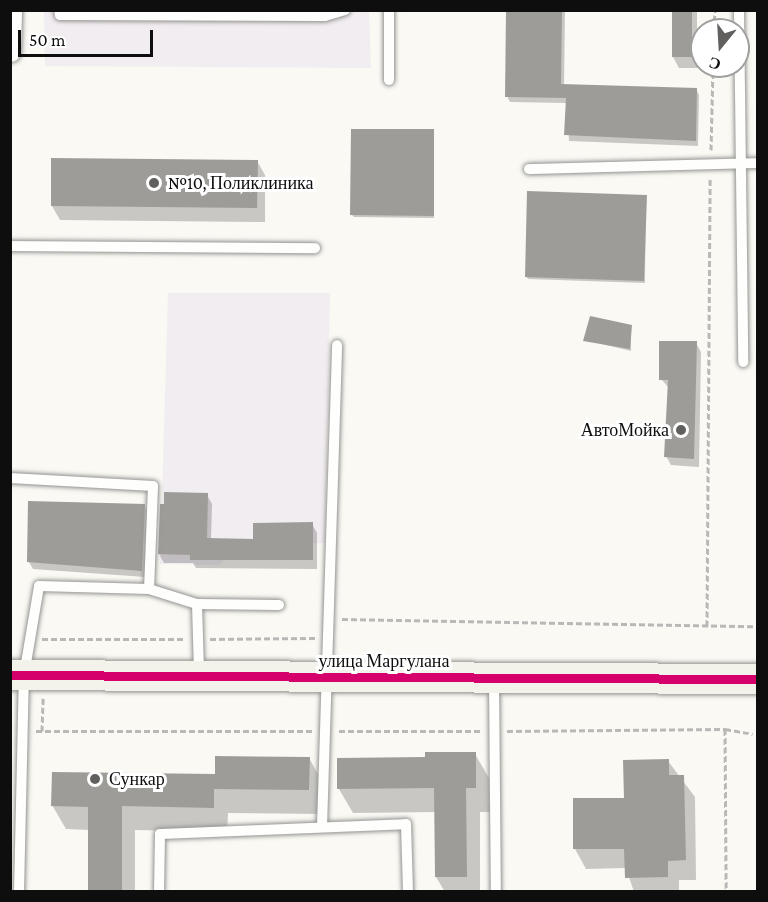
<!DOCTYPE html>
<meta charset="utf-8">
<style>
body{margin:0}
#map{position:relative;width:768px;height:902px;overflow:hidden;background:#faf9f4;font-family:"Crimson Pro",serif}
div>[style]{position:absolute}
.industrial>*{inset:0;background:#f2edf0}
.shadow>*{inset:0;background:#0003}
.building>*{inset:0;background:#9e9c99}
.path>*{height:3px;margin-top:-1.5px;transform-origin:0;background:repeating-linear-gradient(90deg,#b8b8b7 0 6px,transparent 0 9px)}
.roads{filter:drop-shadow(0 0 2px #949492) drop-shadow(0 0 2px #949492)}
.lane>*{height:10px;margin:-5px;padding:0 5px;transform-origin:5px;border-radius:5px;background:#fefefd}
.street>*{height:21px;margin:-10.5px;padding:0 10.5px;transform-origin:10.5px;border-radius:10.5px;background:#fefefd}
.secondary>*{height:30px;margin:-15px;padding:0 15px;transform-origin:15px;border-radius:15px;background:#f4f3eb}
.cycleway>*{height:9px;margin:-4.5px;padding:0 4.5px;transform-origin:4.5px;border-radius:4.5px;background:#d6006c}
.dots>*{width:16px;height:16px;translate:-50% -50%;box-sizing:border-box;border:3px solid #fff;border-radius:50%}
span{translate:-50% -50%;white-space:nowrap;text-align:center;line-height:1.15;-webkit-text-stroke:6px #fff;paint-order:stroke}
.poi-label{font-size:18px;color:#0e0e0e}
.left{translate:0 -50%;text-align:left}
.right{translate:-100% -50%;text-align:right}
.street-label{font-size:18px;color:#0e0e0e}
.frame{position:absolute;inset:0;border:12px solid #0e0e0e;pointer-events:none}
.north{position:absolute;left:690px;top:18px;width:60px;height:60px;box-sizing:border-box;background:#fff;border:2px solid #9f9f9f;border-radius:50%;rotate:198deg;font-size:16px;font-weight:700;line-height:24px;text-align:center;color:#0e0e0e}
.north::after{content:'';display:block;margin:auto;width:21px;height:27px;background:#61605e;clip-path:polygon(50% 0,100% 100%,50% 72%,0 100%)}
.scale{position:absolute;left:18px;top:30px;width:135px;height:27px;box-sizing:border-box;border:3px solid #0e0e0e;border-top:0;padding-left:8px;font-size:18px;line-height:21px;white-space:nowrap;color:#0e0e0e;-webkit-text-stroke:4px #fff;paint-order:stroke}
</style>
<div id="map">
<div class="industrial">
<i style="clip-path:polygon(44px 11px,369px 11px,371px 68px,45px 66px)"></i>
<i style="clip-path:polygon(168px 293px,330px 293px,325px 543px,240px 545px,219px 565px,160px 564px)"></i>
</div>
<div class="shadow">
<i style="clip-path:polygon(508px 10px,565px 10px,564px 86px,696px 89px,699px 95px,698px 146px,569px 141px,567px 103px,510px 102px,507px 96px)"></i>
<i style="clip-path:polygon(673px 10px,697px 10px,697px 68px,679px 68px,673px 57px)"></i>
<i style="clip-path:polygon(433px 131px,434px 218px,354px 217px,352px 215px)"></i>
<i style="clip-path:polygon(257px 161px,265px 175px,265px 222px,60px 220px,52px 206px)"></i>
<i style="clip-path:polygon(646px 196px,645px 283px,528px 279px,526px 276px)"></i>
<i style="clip-path:polygon(631px 327px,631px 351px,585px 340px)"></i>
<i style="clip-path:polygon(696px 343px,701px 352px,699px 467px,671px 465px,666px 456px,669px 388px,661px 379px)"></i>
<i style="clip-path:polygon(207px 495px,212px 504px,211px 540px,255px 541px,312px 524px,317px 533px,317px 569px,196px 568px,193px 563px,164px 563px,159px 554px)"></i>
<i style="clip-path:polygon(144px 505px,148px 512px,145px 577px,33px 569px,29px 562px)"></i>
<i style="clip-path:polygon(475px 754px,489px 778px,490px 812px,480px 812px,480px 892px,445px 892px,436px 877px,436px 812px,353px 813px,339px 789px,426px 759px)"></i>
<i style="clip-path:polygon(309px 758px,323px 783px,323px 814px,228px 813px,227px 832px,135px 830px,135px 892px,89px 892px,90px 830px,66px 829px,52px 805px)"></i>
<i style="clip-path:polygon(668px 761px,695px 797px,696px 880px,679px 880px,679px 892px,634px 892px,626px 868px,586px 869px,575px 849px)"></i>
</div>
<div class="building">
<i style="clip-path:polygon(506px 10px,562px 10px,561px 84px,697px 88px,696px 141px,564px 135px,566px 98px,505px 97px)"></i>
<i style="clip-path:polygon(672px 10px,692px 10px,692px 57px,672px 57px)"></i>
<i style="clip-path:polygon(351px 129px,434px 129px,434px 216px,350px 215px)"></i>
<i style="clip-path:polygon(51px 158px,258px 160px,257px 208px,51px 206px)"></i>
<i style="clip-path:polygon(527px 191px,647px 195px,644px 281px,525px 277px)"></i>
<i style="clip-path:polygon(590px 316px,632px 325px,630px 349px,583px 341px)"></i>
<i style="clip-path:polygon(659px 341px,697px 341px,694px 459px,664px 457px,668px 380px,659px 380px)"></i>
<i style="clip-path:polygon(164px 492px,208px 493px,207px 538px,253px 539px,253px 523px,313px 522px,313px 560px,190px 560px,190px 555px,158px 554px,160px 504px,164px 504px)"></i>
<i style="clip-path:polygon(28px 501px,145px 504px,142px 571px,27px 562px)"></i>
<i style="clip-path:polygon(425px 752px,476px 752px,476px 788px,466px 788px,467px 877px,435px 877px,434px 788px,337px 789px,337px 758px,425px 757px)"></i>
<i style="clip-path:polygon(215px 756px,310px 757px,309px 790px,214px 789px,214px 808px,122px 806px,122px 891px,88px 891px,88px 807px,51px 806px,52px 772px,215px 774px)"></i>
<i style="clip-path:polygon(669px 759px,669px 775px,684px 775px,686px 860px,668px 861px,668px 877px,625px 878px,624px 849px,573px 849px,573px 798px,624px 798px,623px 760px)"></i>
</div>
<div class="path">
<i style="left:714px;top:30px;width:20px;rotate:-87deg"></i>
<i style="left:711px;top:150px;width:84px;rotate:-88.6deg"></i>
<i style="left:342px;top:619px;width:411px;rotate:1deg"></i>
<i style="left:707px;top:626px;width:448px;rotate:-89.6deg"></i>
<i style="left:42px;top:639px;width:144px"></i>
<i style="left:210px;top:639px;width:105px;rotate:-0.5deg"></i>
<i style="left:725px;top:729px;width:163px;rotate:89.6deg"></i>
<i style="left:36px;top:731px;width:276px"></i>
<i style="left:42px;top:731px;width:33px;rotate:-88deg"></i>
<i style="left:339px;top:731px;width:141px"></i>
<i style="left:507px;top:731px;width:218px;rotate:-0.5deg"></i>
<i style="left:725px;top:729px;width:28px;rotate:10deg"></i>
</div>
<div class="roads">
<div class="lane">
<i style="left:59px;top:10px;width:5px;rotate:79deg"></i>
<i style="left:60px;top:15px;width:265px;rotate:0.2deg"></i>
<i style="left:325px;top:16px;width:21px;rotate:-17deg"></i>
<i style="left:739px;top:10px;width:352px;rotate:89.3deg"></i>
<i style="left:389px;top:80px;width:70px;rotate:-90deg"></i>
<i style="left:529px;top:169px;width:229px;rotate:-1.5deg"></i>
<i style="left:10px;top:246px;width:305px;rotate:0.4deg"></i>
<i style="left:10px;top:478px;width:143px;rotate:3.2deg"></i>
<i style="left:153px;top:486px;width:103px;rotate:92.2deg"></i>
<i style="left:197px;top:604px;width:69px;rotate:88.3deg"></i>
<i style="left:494px;top:679px;width:213px;rotate:89.5deg"></i>
<i style="left:322px;top:827px;width:482px;rotate:-88.2deg"></i>
<i style="left:19px;top:892px;width:217px;rotate:-88.7deg"></i>
<i style="left:24px;top:675px;width:90px;rotate:-80.4deg"></i>
<i style="left:39px;top:586px;width:110px;rotate:1.6deg"></i>
<i style="left:149px;top:589px;width:50px;rotate:17.4deg"></i>
<i style="left:197px;top:604px;width:82px;rotate:0.7deg"></i>
<i style="left:159px;top:892px;width:58px;rotate:-89deg"></i>
<i style="left:160px;top:834px;width:246px;rotate:-2.3deg"></i>
<i style="left:406px;top:824px;width:68px;rotate:88.3deg"></i>
</div>
<div class="street">
<i style="left:10px;top:51px;width:41px;rotate:-88.6deg"></i>
</div>
<div class="secondary">
<i style="left:10px;top:675px;width:748px;rotate:0.31deg"></i>
</div>
</div>
<div class="cycleway">
<i style="left:10px;top:675px;width:748px;rotate:0.31deg"></i>
</div>
<div class="dots">
<i style="left:154px;top:183px;background:#61605e"></i>
<i style="left:681px;top:430px;background:#61605e"></i>
<i style="left:95px;top:779px;background:#61605e"></i>
</div>
<div class="poi-label">
<span class="left" style="left:168px;top:183px">№10, Поликлиника</span>
<span class="right" style="left:669px;top:430px">АвтоМойка</span>
<span class="left" style="left:109px;top:779px">Сункар</span>
</div>
<div class="street-label">
<span style="left:384px;top:661px">улица Маргулана</span>
</div>
<div class="frame"></div>
<div class="north">С</div>
<div class="scale">50 m</div>
</div>
